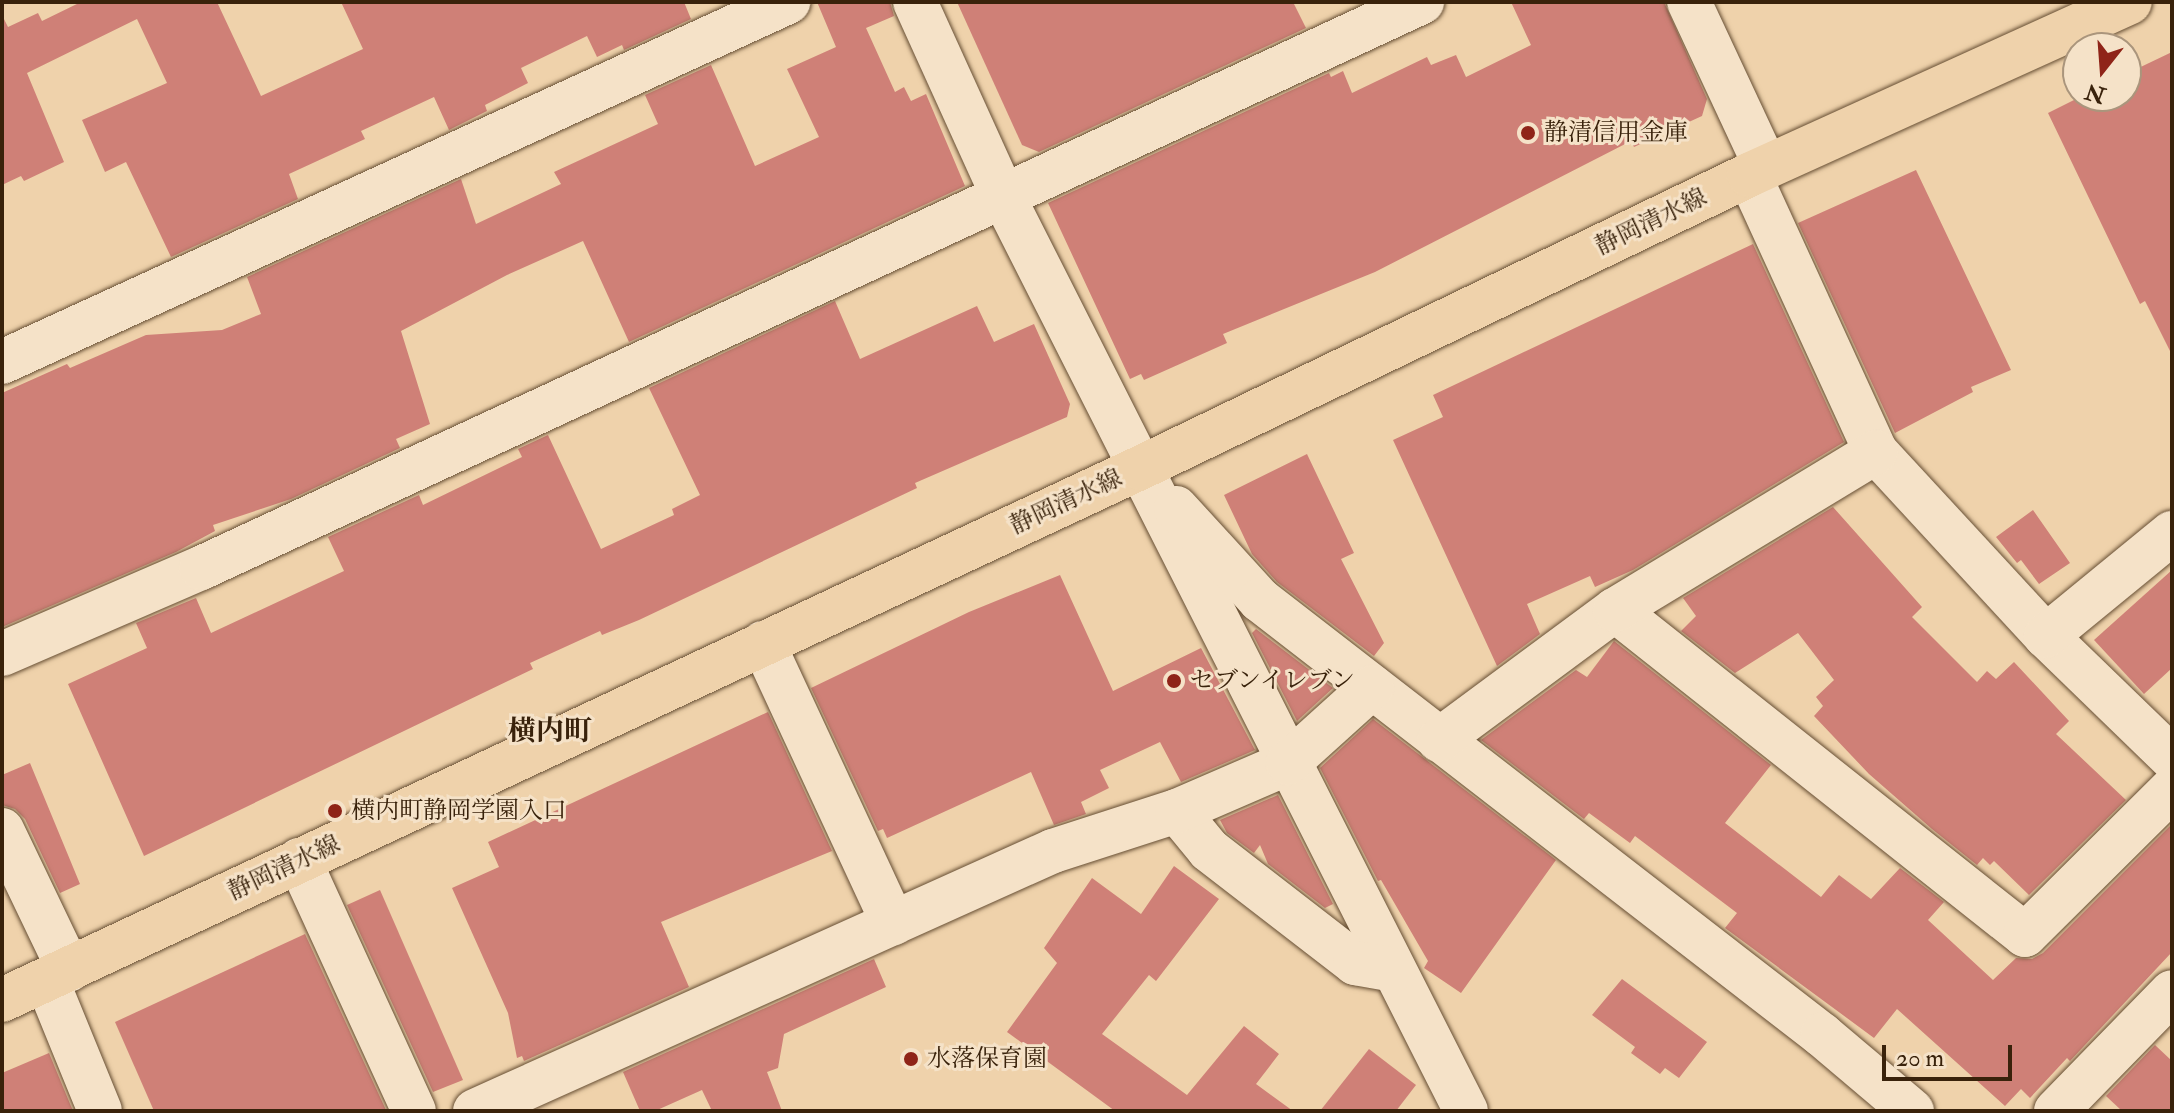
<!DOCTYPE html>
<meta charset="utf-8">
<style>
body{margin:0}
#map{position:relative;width:2174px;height:1113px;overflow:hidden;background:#efd2ab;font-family:"IM FELL Double Pica","Noto Serif JP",serif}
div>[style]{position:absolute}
.building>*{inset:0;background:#cf8077}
.roads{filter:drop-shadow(0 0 2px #664e33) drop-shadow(0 0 2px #664e33)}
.street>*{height:44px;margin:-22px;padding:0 22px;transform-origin:22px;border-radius:22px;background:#f5e2c8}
.primary>*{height:44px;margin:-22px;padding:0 22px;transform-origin:22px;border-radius:22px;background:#efd2ab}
.dots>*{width:22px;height:22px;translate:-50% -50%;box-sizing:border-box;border:4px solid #f5e2c8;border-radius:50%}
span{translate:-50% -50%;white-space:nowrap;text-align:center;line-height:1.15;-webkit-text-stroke:6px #f5e2c8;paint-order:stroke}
.poi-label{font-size:24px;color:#39220b}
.left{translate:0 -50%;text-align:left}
.street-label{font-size:24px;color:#39220b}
.quarter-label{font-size:28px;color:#39220b;font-weight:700}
.frame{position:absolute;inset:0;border:4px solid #39220b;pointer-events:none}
.north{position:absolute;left:2062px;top:32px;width:80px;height:80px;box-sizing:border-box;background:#f5e2c8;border:2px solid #aa957c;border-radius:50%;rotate:197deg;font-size:22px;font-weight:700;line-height:32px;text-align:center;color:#39220b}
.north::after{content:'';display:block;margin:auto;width:28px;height:36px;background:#8f2418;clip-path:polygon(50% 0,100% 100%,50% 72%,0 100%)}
.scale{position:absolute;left:1882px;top:1045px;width:130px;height:36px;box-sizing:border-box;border:4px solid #39220b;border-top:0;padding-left:10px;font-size:24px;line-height:28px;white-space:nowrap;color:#39220b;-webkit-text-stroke:6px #f5e2c8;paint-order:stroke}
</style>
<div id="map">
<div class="building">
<i style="clip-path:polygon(81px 2px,217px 2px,261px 96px,363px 49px,341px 2px,684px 2px,691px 19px,624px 50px,622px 45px,597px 57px,587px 36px,521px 68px,528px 83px,485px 105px,487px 111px,449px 130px,434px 97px,361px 131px,365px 139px,289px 174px,298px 199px,171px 257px,126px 162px,105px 172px,82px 120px,167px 83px,137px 19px,27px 73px,64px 162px,24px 181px,21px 176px,2px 185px,2px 15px,8px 27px,38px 13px,42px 21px)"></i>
<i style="clip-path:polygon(817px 2px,890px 2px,894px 16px,866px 28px,895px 92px,904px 87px,911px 101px,926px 94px,965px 186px,629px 342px,583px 241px,507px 275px,401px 331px,430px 424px,396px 439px,400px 448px,291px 499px,213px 525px,215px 531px,176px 552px,2px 627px,2px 393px,67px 364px,70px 368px,146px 335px,222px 330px,261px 314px,247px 277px,461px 179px,476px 224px,561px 184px,554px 172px,658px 124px,645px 95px,711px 65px,755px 166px,819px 137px,787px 69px,836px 47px)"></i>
<i style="clip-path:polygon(957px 2px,1293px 2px,1306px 28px,1039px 152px,1022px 145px)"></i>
<i style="clip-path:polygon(1511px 2px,1664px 2px,1707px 99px,1702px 116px,1634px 147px,1631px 141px,1375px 272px,1223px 334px,1227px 343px,1144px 380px,1141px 374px,1130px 379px,1048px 203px,1329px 73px,1331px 77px,1343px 71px,1352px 93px,1427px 57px,1431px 65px,1456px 55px,1466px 77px,1531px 45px)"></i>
<i style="clip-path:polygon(2172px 52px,2172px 355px,2145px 301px,2140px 304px,2048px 113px,2082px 96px,2126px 96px,2126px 74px)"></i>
<i style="clip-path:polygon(1916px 170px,2011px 370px,1971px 387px,1973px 392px,1895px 433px,1798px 223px)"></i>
<i style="clip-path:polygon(1753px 244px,1844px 442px,1633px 570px,1595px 587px,1590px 576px,1527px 604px,1540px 634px,1497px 666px,1393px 440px,1443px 417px,1433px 395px)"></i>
<i style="clip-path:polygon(835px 301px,860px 359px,977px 306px,994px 342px,1034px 324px,1070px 404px,1067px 417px,915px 483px,917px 488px,639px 620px,602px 635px,600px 631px,530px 663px,533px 669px,144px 856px,68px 684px,147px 648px,136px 623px,196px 598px,211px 633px,344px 571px,328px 537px,419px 495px,423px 505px,522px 457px,518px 449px,548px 435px,601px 549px,674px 515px,672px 509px,700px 495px,649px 388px)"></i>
<i style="clip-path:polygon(1307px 454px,1354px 553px,1341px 559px,1384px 643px,1374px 656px,1277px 582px,1252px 554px,1224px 495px)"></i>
<i style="clip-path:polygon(1833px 507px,1922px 607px,1912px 617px,1977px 682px,1987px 671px,1996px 679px,2014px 662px,2069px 721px,2056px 734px,2126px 800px,2029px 895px,1994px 861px,1990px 865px,1983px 858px,1977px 865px,1932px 829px,1869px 774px,1814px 716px,1823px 706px,1816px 697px,1834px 680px,1798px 633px,1735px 673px,1681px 631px,1696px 616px,1683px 598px)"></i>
<i style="clip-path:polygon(2033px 510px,2070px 563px,2039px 584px,2021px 560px,2017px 563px,1996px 537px)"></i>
<i style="clip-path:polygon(2172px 570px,2172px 668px,2144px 694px,2094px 640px)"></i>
<i style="clip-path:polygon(1060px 575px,1113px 691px,1201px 648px,1255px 750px,1181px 782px,1160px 742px,1100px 770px,1109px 788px,1081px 802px,1086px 814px,1054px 825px,1031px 772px,887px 838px,883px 829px,878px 831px,811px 688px,969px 612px)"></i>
<i style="clip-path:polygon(1256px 629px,1333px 688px,1297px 721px,1252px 633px)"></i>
<i style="clip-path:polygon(1614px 641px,1771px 765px,1725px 823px,1821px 897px,1839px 875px,1871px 899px,1900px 868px,1944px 902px,1928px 920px,1993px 980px,2016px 958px,2032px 959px,2043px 953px,2172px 824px,2172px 952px,2070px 1061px,2067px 1058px,2030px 1098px,2021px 1089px,2005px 1106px,1897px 1009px,1874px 1038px,1725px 928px,1737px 913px,1635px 836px,1630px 843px,1589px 813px,1584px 819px,1481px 740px,1576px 670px,1587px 677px)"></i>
<i style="clip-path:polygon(768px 712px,832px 851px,661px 922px,689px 987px,524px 1061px,522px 1056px,517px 1058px,508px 1013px,452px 888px,499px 867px,488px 842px)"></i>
<i style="clip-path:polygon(1373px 719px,1556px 860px,1461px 993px,1424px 968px,1428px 961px,1381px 880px,1378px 881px,1320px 768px)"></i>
<i style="clip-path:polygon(30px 763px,80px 884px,60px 893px,25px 819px,15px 809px,2px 805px,2px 775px)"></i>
<i style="clip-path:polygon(1278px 795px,1333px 904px,1325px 908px,1268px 864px,1260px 845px,1254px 853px,1227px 833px,1220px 820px)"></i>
<i style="clip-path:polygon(1174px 866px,1219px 899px,1156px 981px,1149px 975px,1102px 1034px,1187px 1095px,1244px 1026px,1279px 1054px,1256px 1084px,1293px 1111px,1115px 1111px,1007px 1032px,1057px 963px,1044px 948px,1092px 878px,1141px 914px)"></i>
<i style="clip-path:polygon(380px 890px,463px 1080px,433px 1092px,347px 905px)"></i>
<i style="clip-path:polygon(305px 934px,386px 1110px,154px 1111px,115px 1022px)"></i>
<i style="clip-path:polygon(874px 959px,886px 987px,784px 1034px,778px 1068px,767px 1072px,782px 1111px,712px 1111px,702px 1090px,655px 1111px,640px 1111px,623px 1072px)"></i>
<i style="clip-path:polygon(1622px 979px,1707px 1042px,1679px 1078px,1665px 1068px,1660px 1074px,1631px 1053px,1635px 1047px,1592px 1015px)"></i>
<i style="clip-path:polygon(2155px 1045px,2172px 1061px,2172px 1111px,2122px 1111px,2106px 1096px)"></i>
<i style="clip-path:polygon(1369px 1049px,1416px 1085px,1396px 1111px,1320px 1111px)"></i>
<i style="clip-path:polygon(49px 1053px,73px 1111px,2px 1111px,2px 1073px)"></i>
</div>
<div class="roads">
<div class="street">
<i style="left:915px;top:2px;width:215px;rotate:65.6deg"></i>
<i style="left:1004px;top:198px;width:1023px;rotate:63.16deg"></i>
<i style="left:1689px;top:2px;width:182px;rotate:65deg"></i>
<i style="left:1749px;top:175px;width:305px;rotate:65.4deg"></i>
<i style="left:1876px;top:452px;width:251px;rotate:47.3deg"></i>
<i style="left:2046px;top:636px;width:175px;rotate:44.1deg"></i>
<i style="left:2px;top:362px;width:865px;rotate:-24.61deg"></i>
<i style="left:1176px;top:508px;width:125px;rotate:47.6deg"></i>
<i style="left:1260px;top:600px;width:711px;rotate:37.74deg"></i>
<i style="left:1822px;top:1035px;width:118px;rotate:40.2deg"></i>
<i style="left:1615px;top:610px;width:523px;rotate:38.4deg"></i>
<i style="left:2025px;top:935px;width:207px;rotate:-44.8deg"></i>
<i style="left:2046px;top:636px;width:163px;rotate:-39.3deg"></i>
<i style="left:763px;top:643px;width:309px;rotate:65.1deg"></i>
<i style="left:2px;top:654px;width:217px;rotate:-23.4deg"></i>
<i style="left:201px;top:568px;width:1346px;rotate:-24.87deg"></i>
<i style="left:1439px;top:740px;width:219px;rotate:-36.5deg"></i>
<i style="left:1615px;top:610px;width:305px;rotate:-31.2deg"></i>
<i style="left:1177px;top:811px;width:50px;rotate:50.6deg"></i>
<i style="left:1209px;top:850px;width:185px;rotate:37.7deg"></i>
<i style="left:1355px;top:963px;width:39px;rotate:10deg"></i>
<i style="left:2px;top:830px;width:155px;rotate:64.4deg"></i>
<i style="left:299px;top:860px;width:276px;rotate:65.4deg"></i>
<i style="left:47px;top:981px;width:140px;rotate:67.8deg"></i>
<i style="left:475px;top:1111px;width:634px;rotate:-24.22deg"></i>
<i style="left:1053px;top:851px;width:130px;rotate:-17.9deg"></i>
<i style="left:1177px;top:811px;width:121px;rotate:-23.4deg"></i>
<i style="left:1288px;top:763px;width:113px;rotate:-42.1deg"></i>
<i style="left:2056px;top:1111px;width:166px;rotate:-45.7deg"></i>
</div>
<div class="primary">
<i style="left:2px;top:1000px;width:1256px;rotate:-25.06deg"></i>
<i style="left:1140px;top:468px;width:676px;rotate:-25.69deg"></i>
<i style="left:1749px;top:175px;width:418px;rotate:-24.4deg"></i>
</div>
</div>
<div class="dots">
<i style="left:1528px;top:133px;background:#8f2418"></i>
<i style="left:1174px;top:681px;background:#8f2418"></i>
<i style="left:335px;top:811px;background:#8f2418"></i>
<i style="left:911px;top:1059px;background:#8f2418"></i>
</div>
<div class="poi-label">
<span class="left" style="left:1544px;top:133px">静清信用金庫</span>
<span class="left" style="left:1190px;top:681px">セブンイレブン</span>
<span class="left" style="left:351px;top:811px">横内町静岡学園入口</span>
<span class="left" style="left:927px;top:1059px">水落保育園</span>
</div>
<div class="street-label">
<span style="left:1651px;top:222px;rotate:-26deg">静岡清水線</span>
<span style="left:1066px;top:502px;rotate:-25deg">静岡清水線</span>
<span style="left:284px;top:868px;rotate:-25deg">静岡清水線</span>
</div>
<div class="quarter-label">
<span style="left:550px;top:732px">横内町</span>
</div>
<div class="frame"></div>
<div class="north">N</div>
<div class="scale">20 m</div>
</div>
